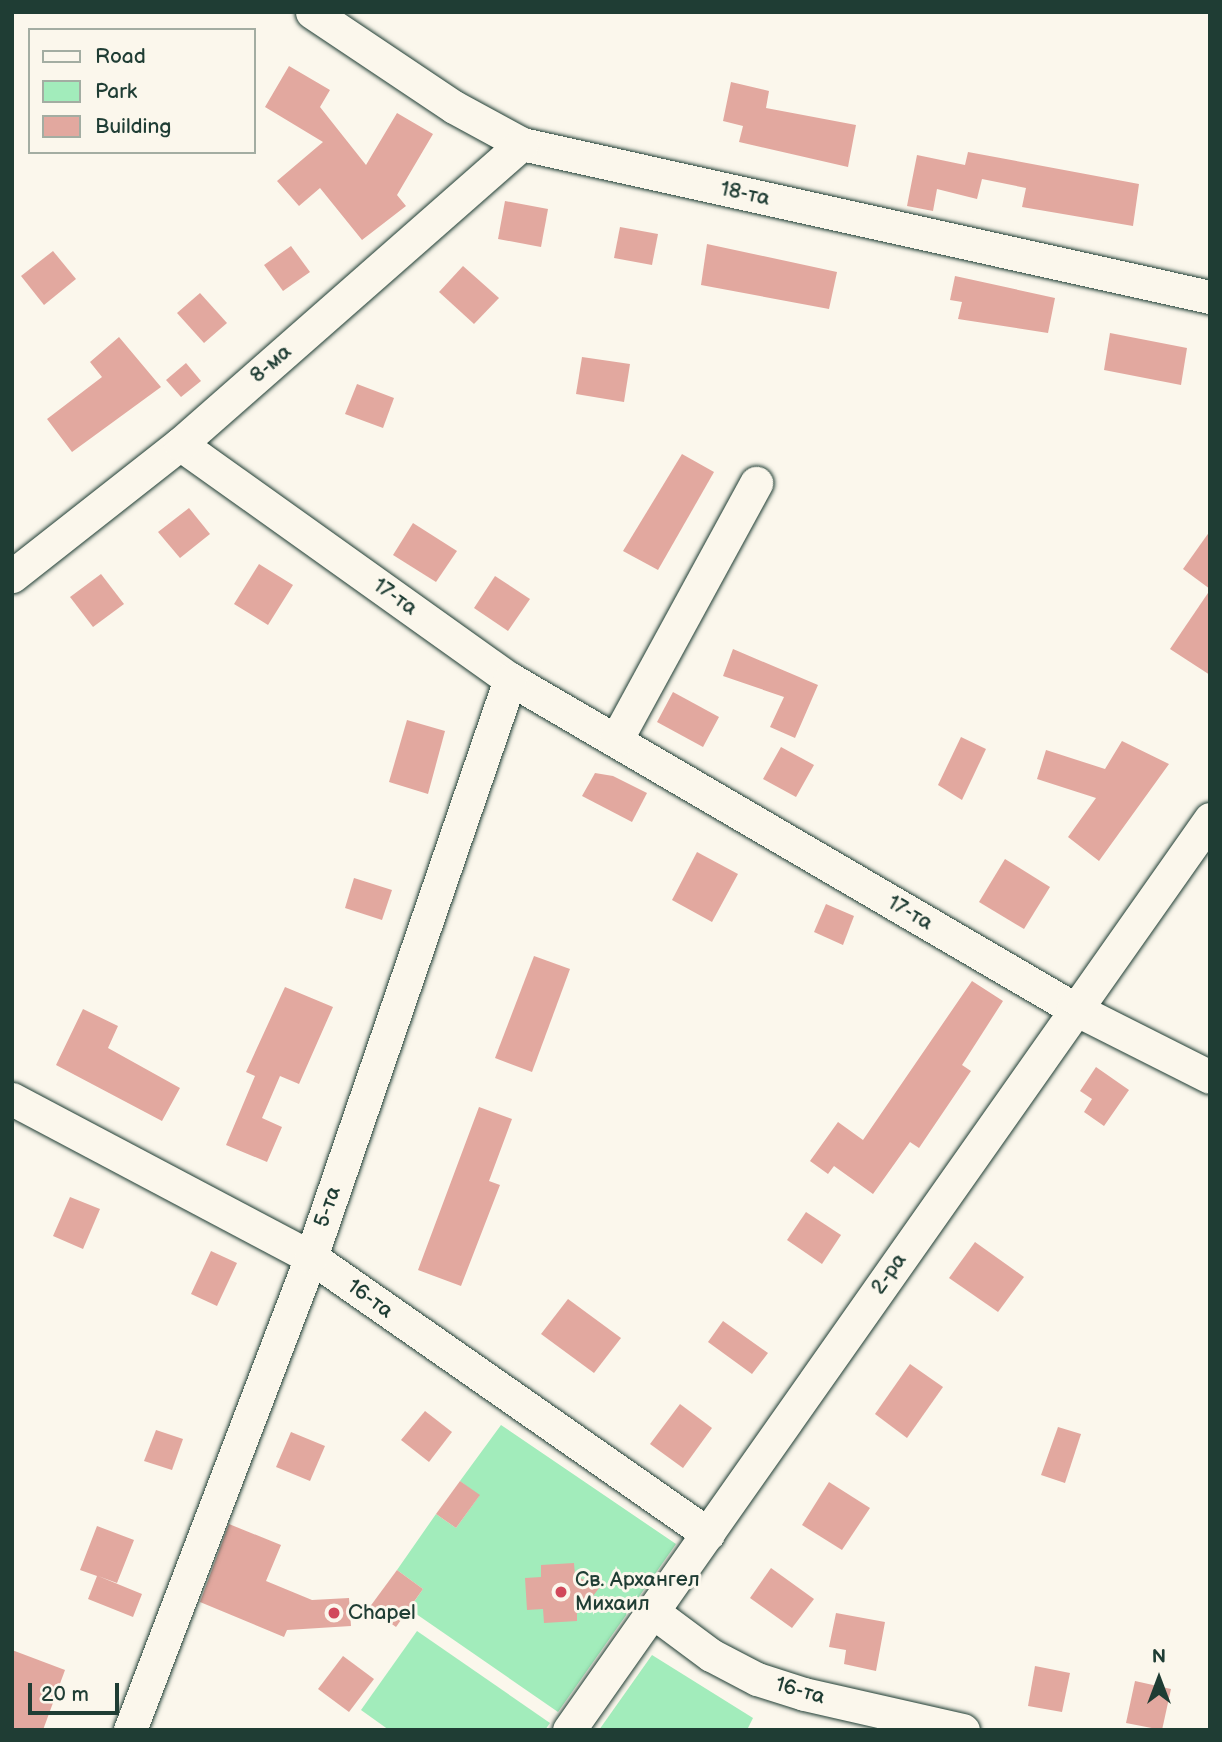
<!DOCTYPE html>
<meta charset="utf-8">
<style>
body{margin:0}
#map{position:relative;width:1222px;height:1742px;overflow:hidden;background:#fbf7ec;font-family:"Balsamiq Sans",sans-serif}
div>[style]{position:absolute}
.green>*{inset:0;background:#a2ecbb}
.building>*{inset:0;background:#e2a89f}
.roads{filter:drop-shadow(0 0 2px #1f3d34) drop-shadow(0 0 2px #1f3d34)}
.minor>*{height:33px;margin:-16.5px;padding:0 16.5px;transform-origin:16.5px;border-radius:16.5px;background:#fbf7ec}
.dots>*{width:19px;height:19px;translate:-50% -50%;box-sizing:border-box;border:4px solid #fbf7ec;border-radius:50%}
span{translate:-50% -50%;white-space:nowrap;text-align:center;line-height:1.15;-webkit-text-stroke:6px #fbf7ec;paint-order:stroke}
.street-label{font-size:21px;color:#1f3d34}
.poi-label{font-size:21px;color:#1f3d34}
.left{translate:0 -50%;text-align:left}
.frame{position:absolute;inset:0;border:14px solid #1f3d34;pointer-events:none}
.legend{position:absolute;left:28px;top:28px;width:228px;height:126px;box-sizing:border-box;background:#fbf7ec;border:2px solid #a3ada2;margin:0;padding:9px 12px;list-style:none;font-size:21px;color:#1f3d34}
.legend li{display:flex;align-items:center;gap:14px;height:35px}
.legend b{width:35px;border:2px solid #a3ada2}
.north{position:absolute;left:1124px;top:1644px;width:70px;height:70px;-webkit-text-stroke:5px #fbf7ec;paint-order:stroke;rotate:0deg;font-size:19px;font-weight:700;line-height:28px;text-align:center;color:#1f3d34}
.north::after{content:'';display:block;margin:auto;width:24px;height:32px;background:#1f3d34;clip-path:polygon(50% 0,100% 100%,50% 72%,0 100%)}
.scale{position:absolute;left:28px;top:1683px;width:91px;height:32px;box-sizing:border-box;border:4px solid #1f3d34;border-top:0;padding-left:9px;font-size:21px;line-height:24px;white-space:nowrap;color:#1f3d34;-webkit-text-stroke:5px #fbf7ec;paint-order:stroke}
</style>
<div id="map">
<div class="green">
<i style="clip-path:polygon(501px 1425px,676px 1544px,558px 1712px,409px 1609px,423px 1589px,397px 1570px,436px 1514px,456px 1528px,479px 1496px,460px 1481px)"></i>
<i style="clip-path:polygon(417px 1631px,550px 1723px,545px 1730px,389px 1730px,361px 1710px)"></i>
<i style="clip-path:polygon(652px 1655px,753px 1718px,747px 1730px,599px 1730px)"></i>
</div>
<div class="building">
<i style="clip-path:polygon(289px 66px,330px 90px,320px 107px,366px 165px,397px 113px,433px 134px,397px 195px,406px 206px,362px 240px,320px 188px,299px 206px,277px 181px,323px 142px,265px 107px)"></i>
<i style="clip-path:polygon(731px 82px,769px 91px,766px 108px,856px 125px,848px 167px,739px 142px,743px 126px,723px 121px)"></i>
<i style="clip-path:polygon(968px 152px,1139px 184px,1133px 226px,1022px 207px,1026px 188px,982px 179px,977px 199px,937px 189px,933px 211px,907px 206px,917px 155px,965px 165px)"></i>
<i style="clip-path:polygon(505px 201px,548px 209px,541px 247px,498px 239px)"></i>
<i style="clip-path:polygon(620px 227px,658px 234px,652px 265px,614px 258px)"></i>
<i style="clip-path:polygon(707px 244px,837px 272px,829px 309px,701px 285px)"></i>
<i style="clip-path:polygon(291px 246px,310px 272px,283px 291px,264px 265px)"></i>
<i style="clip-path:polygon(53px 251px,76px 279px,44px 305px,21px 276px)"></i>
<i style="clip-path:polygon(463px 266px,499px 298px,474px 324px,439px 292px)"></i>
<i style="clip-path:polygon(955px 276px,1055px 298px,1048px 333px,958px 319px,962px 302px,950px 300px)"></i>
<i style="clip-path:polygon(200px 293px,227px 323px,204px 343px,177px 313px)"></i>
<i style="clip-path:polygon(1110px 333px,1187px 348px,1181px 385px,1104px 370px)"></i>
<i style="clip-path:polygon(119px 337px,161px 387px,72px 452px,47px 419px,102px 377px,90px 362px)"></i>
<i style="clip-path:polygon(582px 357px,630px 364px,624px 402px,576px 394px)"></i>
<i style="clip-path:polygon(186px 363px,201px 381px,181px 397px,166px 380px)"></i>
<i style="clip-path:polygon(357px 384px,394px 398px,383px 428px,345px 414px)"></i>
<i style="clip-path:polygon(682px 454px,714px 472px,658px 570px,623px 551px)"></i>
<i style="clip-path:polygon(189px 508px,210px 534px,180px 558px,158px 532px)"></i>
<i style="clip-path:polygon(413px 523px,457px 551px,436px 582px,393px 555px)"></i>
<i style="clip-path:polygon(1210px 531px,1210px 589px,1183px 569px)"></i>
<i style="clip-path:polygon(259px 564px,293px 585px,268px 625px,234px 604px)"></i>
<i style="clip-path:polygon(101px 574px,124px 604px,93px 627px,70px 597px)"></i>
<i style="clip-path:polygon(495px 576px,530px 599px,508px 631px,474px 608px)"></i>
<i style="clip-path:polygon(1210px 590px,1210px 675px,1170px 649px)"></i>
<i style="clip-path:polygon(733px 649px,818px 685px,795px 738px,770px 727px,784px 697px,723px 676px)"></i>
<i style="clip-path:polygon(673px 692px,719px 717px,703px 747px,657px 722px)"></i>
<i style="clip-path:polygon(407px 720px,445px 731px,428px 794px,389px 782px)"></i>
<i style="clip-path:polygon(961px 737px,986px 749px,962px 800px,938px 785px)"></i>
<i style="clip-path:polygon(1122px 741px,1169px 764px,1099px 861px,1068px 837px,1096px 798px,1037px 779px,1046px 750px,1105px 769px)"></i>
<i style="clip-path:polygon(781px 747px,814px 765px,796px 797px,763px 779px)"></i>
<i style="clip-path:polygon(595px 773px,613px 776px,647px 793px,632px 822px,582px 796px)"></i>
<i style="clip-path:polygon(697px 852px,738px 874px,712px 922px,672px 900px)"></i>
<i style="clip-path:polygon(1005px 859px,1050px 887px,1024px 929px,979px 902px)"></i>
<i style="clip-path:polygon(354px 878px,392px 890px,382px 920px,345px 908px)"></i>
<i style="clip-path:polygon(826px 904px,854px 916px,843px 945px,814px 932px)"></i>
<i style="clip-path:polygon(534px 956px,570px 969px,532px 1072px,495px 1058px)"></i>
<i style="clip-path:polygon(972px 981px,1003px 1001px,962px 1065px,971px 1071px,919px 1148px,910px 1142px,873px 1194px,834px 1166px,828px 1174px,810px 1161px,838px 1122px,863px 1140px)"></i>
<i style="clip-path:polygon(285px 987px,333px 1007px,299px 1084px,280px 1076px,262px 1118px,282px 1127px,267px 1162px,226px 1145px,255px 1076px,246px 1072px)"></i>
<i style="clip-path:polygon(83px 1009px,118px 1026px,108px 1048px,180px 1088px,162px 1121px,56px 1065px)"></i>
<i style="clip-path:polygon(1096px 1067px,1129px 1090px,1104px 1126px,1084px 1112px,1092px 1099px,1080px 1091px)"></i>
<i style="clip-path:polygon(479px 1107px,512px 1119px,489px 1181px,500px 1185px,461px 1286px,418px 1270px)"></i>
<i style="clip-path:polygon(70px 1197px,100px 1209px,83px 1249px,53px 1236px)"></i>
<i style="clip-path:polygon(806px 1212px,841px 1235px,822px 1264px,787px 1240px)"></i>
<i style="clip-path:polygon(975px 1242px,1024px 1277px,998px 1312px,949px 1278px)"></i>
<i style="clip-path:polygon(211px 1251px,237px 1263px,217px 1306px,191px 1294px)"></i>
<i style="clip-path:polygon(568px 1299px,621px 1338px,594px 1373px,541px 1334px)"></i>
<i style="clip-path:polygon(723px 1321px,768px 1353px,752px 1374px,708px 1342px)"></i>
<i style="clip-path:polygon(910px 1364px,943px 1387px,907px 1438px,875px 1414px)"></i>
<i style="clip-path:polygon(680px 1404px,712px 1428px,683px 1468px,650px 1444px)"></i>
<i style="clip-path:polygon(425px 1411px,452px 1432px,429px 1462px,401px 1440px)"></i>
<i style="clip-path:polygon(1058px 1427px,1081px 1434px,1065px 1483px,1041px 1475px)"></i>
<i style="clip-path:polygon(156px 1430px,183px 1439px,172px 1470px,144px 1461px)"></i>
<i style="clip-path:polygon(291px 1432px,325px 1446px,310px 1481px,276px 1467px)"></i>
<i style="clip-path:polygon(460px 1481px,480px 1495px,456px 1528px,436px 1514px)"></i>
<i style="clip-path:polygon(829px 1482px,870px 1508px,842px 1550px,802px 1525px)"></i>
<i style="clip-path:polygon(229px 1524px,281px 1545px,266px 1581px,312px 1600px,349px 1598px,351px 1626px,287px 1630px,284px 1637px,200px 1602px)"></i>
<i style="clip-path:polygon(97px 1526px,134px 1540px,117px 1583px,98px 1576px,142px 1594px,133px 1617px,88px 1599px,97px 1576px,80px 1570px)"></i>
<i style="clip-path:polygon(574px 1563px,575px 1575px,599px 1588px,585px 1607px,577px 1607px,577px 1621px,544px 1623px,543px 1609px,527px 1610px,525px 1578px,541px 1577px,541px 1565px)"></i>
<i style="clip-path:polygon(771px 1568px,814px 1599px,792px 1628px,750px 1598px)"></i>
<i style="clip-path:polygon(397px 1570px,423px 1589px,396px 1627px,369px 1608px)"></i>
<i style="clip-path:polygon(836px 1613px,885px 1622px,876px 1671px,844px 1664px,846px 1650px,829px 1647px)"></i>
<i style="clip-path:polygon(12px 1650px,65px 1670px,43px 1730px,12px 1730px)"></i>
<i style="clip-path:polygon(343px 1656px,374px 1679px,349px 1712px,318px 1689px)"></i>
<i style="clip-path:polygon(1035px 1666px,1070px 1673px,1062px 1712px,1028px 1706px)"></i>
<i style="clip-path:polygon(1135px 1681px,1171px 1689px,1162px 1730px,1126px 1723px)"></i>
</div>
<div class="roads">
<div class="minor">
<i style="left:312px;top:12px;width:171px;rotate:33.8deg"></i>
<i style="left:454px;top:107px;width:77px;rotate:28.6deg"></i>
<i style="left:522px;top:144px;width:705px;rotate:12.54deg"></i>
<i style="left:180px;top:444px;width:405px;rotate:35.5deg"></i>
<i style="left:510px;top:679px;width:652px;rotate:30.3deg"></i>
<i style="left:1073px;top:1008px;width:153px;rotate:26.7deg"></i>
<i style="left:12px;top:576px;width:214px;rotate:-38.2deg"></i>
<i style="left:180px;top:444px;width:455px;rotate:-41.3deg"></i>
<i style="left:616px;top:740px;width:293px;rotate:-61.4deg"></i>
<i style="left:12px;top:1099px;width:338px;rotate:27.9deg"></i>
<i style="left:311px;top:1257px;width:484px;rotate:34.9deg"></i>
<i style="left:653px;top:1612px;width:72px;rotate:36.6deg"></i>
<i style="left:711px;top:1655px;width:52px;rotate:27.6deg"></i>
<i style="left:757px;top:1679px;width:49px;rotate:17.7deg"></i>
<i style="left:804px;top:1694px;width:163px;rotate:12.8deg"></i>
<i style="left:130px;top:1730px;width:506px;rotate:-69.06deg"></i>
<i style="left:311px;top:1257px;width:611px;rotate:-71deg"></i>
<i style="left:569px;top:1730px;width:1114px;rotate:-54.87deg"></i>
</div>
</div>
<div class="dots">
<i style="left:561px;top:1592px;background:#d1495b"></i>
<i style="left:334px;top:1613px;background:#d1495b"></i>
</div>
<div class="street-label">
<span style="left:745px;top:194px;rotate:12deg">18-та</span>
<span style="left:271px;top:364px;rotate:-41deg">8-ма</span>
<span style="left:395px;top:597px;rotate:35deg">17-та</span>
<span style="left:910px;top:913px;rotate:30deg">17-та</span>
<span style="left:328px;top:1207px;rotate:-71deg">5-та</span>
<span style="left:889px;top:1274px;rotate:-55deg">2-ра</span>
<span style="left:370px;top:1299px;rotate:36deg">16-та</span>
<span style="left:800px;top:1691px;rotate:16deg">16-та</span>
</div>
<div class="poi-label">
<span class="left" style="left:575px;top:1592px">Св. Архангел<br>Михаил</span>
<span class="left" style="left:348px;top:1613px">Chapel</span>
</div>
<div class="frame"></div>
<ul class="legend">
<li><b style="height:9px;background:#fbf7ec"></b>Road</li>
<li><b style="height:19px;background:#a2ecbb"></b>Park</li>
<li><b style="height:19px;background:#e2a89f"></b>Building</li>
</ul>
<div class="north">N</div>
<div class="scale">20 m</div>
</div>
